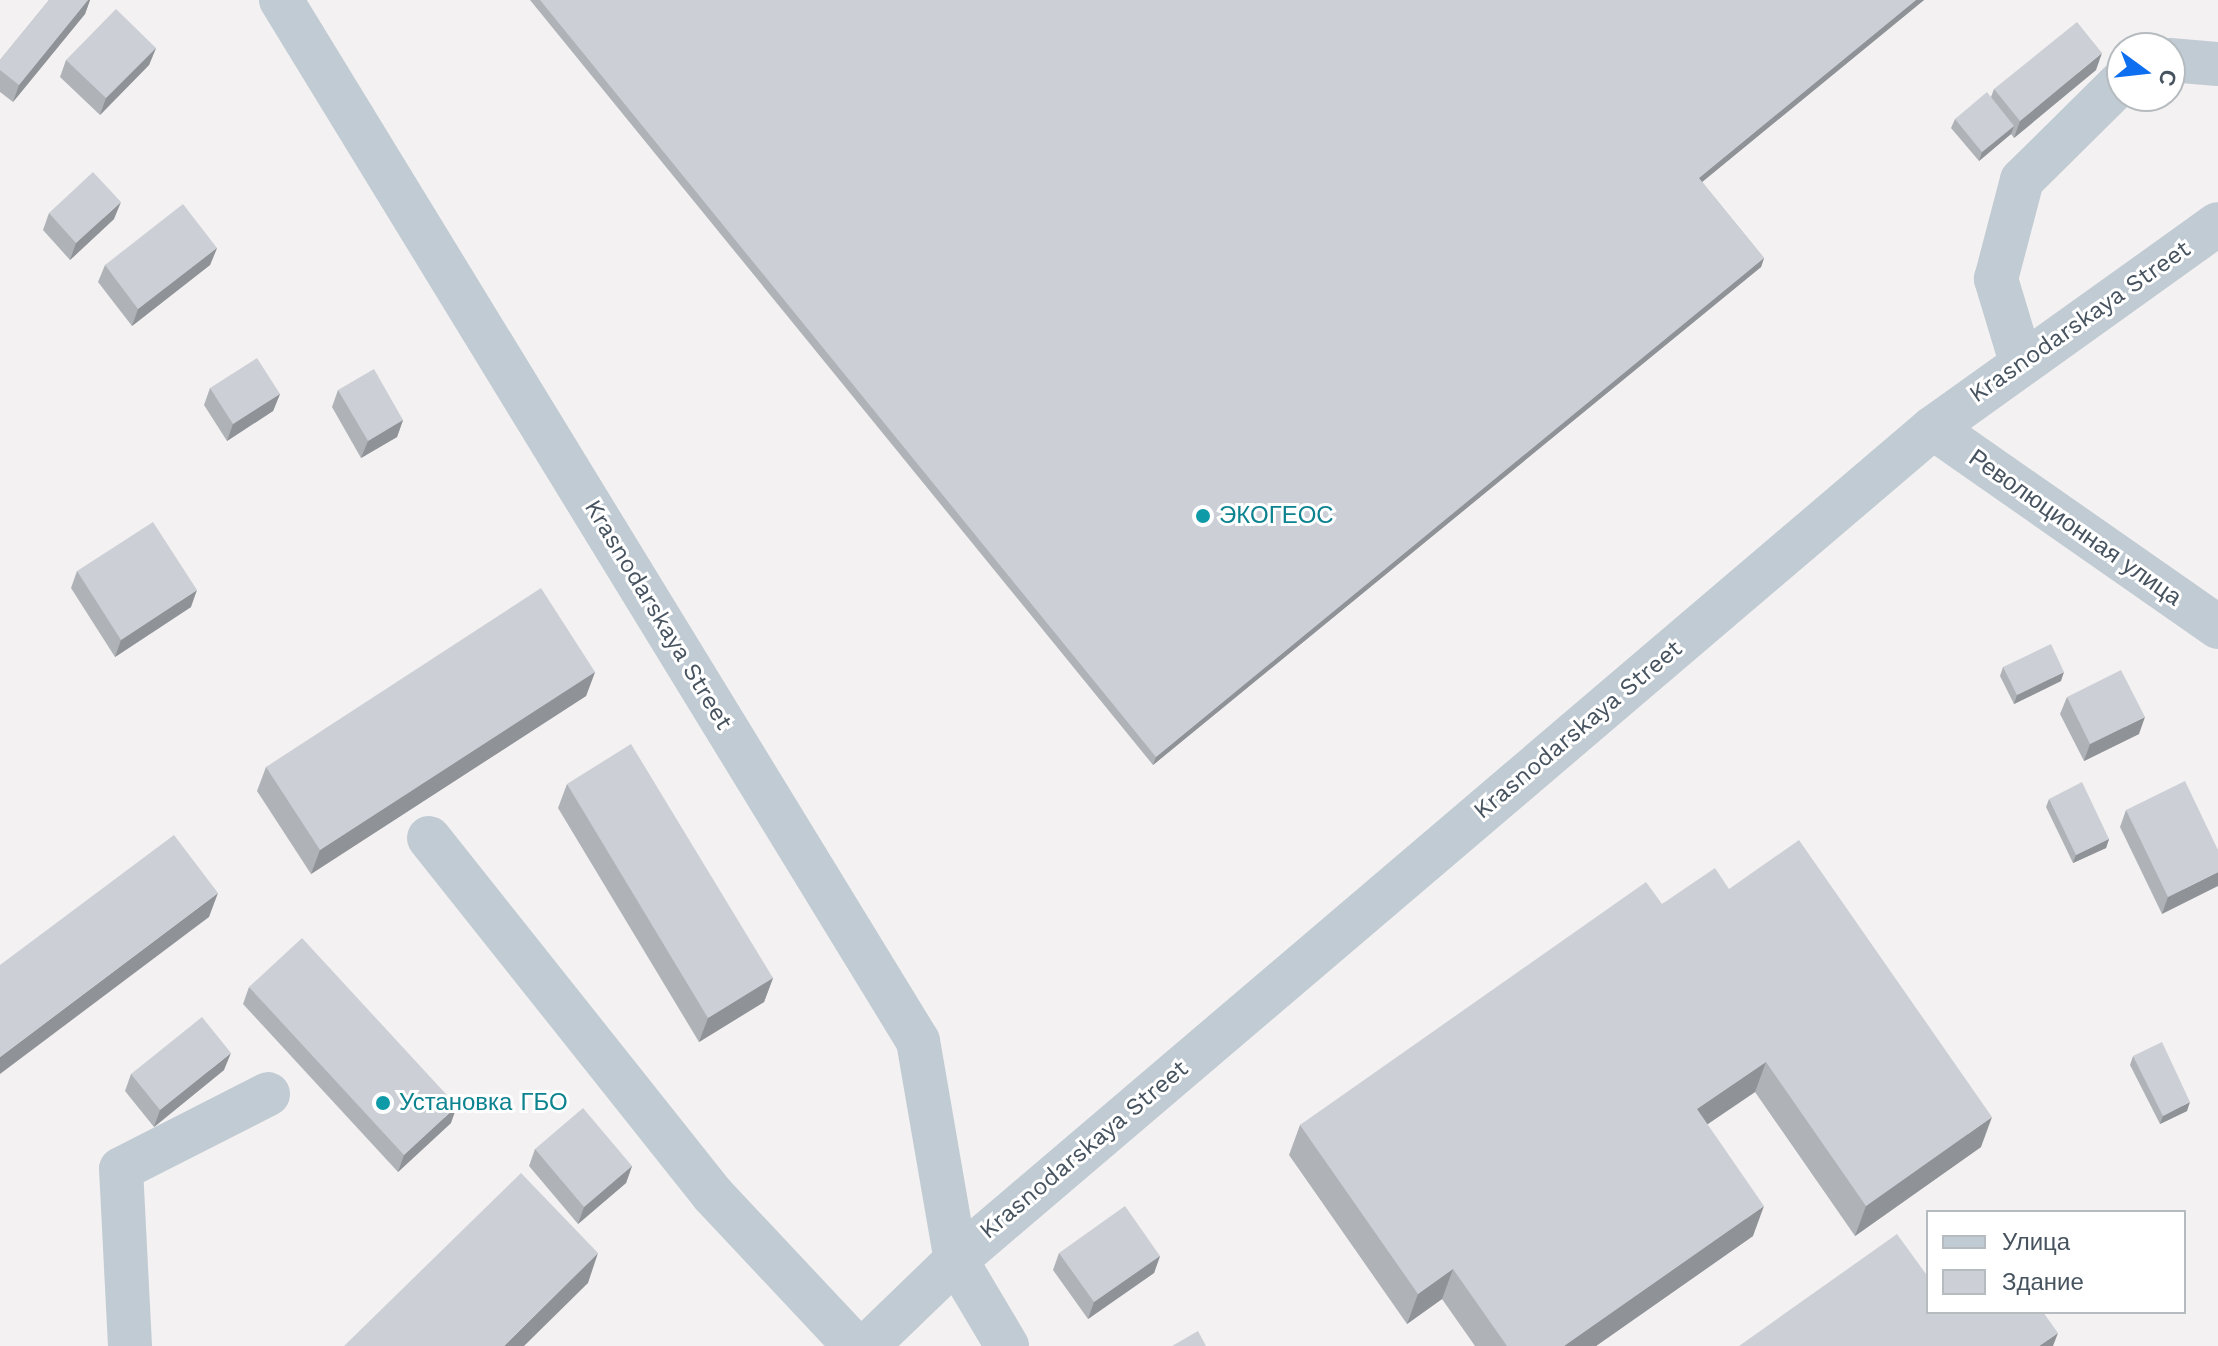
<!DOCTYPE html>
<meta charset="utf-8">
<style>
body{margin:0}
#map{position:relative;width:2218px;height:1346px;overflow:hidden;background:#f3f1f1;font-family:"Work Sans",sans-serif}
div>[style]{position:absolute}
.minor>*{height:44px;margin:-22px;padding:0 22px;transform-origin:22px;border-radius:22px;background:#c1cbd3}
.wall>*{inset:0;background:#afb3b8}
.shaded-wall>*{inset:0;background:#8f9296}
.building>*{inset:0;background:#ccd0d6}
.dots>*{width:22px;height:22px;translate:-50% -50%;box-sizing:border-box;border:4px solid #fff;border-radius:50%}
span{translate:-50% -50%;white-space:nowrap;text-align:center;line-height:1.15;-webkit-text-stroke:6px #fff;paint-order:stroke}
.street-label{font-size:24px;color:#475460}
.culture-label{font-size:24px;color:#0d838f}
.left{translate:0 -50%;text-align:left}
.legend{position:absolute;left:1926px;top:1210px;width:260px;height:104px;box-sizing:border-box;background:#fff;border:2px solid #b5bbbf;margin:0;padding:10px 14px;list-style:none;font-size:24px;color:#475460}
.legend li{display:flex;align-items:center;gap:16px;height:40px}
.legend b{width:40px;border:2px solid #b5bbbf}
.north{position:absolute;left:2106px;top:32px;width:80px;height:80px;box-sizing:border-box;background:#fff;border:2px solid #b5bbbf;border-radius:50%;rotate:105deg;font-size:22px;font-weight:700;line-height:32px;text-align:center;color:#475460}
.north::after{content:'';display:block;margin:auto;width:28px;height:36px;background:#0e6ef0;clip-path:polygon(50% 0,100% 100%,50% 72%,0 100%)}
</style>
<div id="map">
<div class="minor">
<i style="left:281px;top:0;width:1220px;rotate:58.54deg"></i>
<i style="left:918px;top:1041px;width:222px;rotate:80.2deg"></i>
<i style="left:956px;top:1260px;width:100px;rotate:59.3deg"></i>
<i style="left:2170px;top:60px;width:48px;rotate:4.8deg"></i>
<i style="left:2021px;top:362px;width:87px;rotate:-106.8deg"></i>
<i style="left:1996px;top:279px;width:102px;rotate:-75.3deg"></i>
<i style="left:2022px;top:180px;width:141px;rotate:-44.7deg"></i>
<i style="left:1933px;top:428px;width:348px;rotate:34.9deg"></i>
<i style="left:429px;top:838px;width:456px;rotate:51.5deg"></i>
<i style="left:713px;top:1195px;width:207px;rotate:46.8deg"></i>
<i style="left:130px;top:1346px;width:177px;rotate:-92.9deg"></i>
<i style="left:121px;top:1169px;width:165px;rotate:-27deg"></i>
<i style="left:867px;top:1346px;width:124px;rotate:-44deg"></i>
<i style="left:956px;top:1260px;width:1283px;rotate:-40.42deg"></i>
<i style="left:1933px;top:428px;width:350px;rotate:-35.6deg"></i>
</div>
<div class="wall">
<i style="clip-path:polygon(49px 0,90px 0,85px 14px,13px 102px,0 92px,0 60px)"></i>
<i style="clip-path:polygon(530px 0,1924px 0,1702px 182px,1764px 258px,1761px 267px,1153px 765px)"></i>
<i style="clip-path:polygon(156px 48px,149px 65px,100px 115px,60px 77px,66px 60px)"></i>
<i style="clip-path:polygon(2096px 70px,2014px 138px,2011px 134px,1979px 161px,1951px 128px,1955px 119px,1991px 97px,1994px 89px)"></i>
<i style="clip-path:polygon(49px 213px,114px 219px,70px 260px,43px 230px)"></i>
<i style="clip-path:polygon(217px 248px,210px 265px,132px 326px,98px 282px,105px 265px)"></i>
<i style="clip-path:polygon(210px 388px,280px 394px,273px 411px,227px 441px,204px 405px)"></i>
<i style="clip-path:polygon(338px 390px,403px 420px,397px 437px,361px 458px,332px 407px)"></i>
<i style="clip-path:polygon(77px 571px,191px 607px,115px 657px,71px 588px)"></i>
<i style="clip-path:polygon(2003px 667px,2061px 681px,2014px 704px,2000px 676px)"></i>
<i style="clip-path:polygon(595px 672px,586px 696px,311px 874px,257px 791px,266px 767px)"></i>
<i style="clip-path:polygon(2067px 697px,2139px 734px,2084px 761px,2060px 714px)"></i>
<i style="clip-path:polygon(567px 784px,773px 978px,764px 1002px,699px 1042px,558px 808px)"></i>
<i style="clip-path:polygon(2049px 799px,2109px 839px,2106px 848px,2073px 863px,2046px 807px)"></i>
<i style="clip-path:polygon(2126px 810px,2218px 850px,2162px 914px,2120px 827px)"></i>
<i style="clip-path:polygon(1729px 889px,1981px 1147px,1855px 1236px,1755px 1092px,1707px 1124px,1753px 1236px,1596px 1346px,1475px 1346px,1442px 1299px,1407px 1324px,1289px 1155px,1300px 1125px,1662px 904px)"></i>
<i style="clip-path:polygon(249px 987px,451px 1123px,398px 1172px,243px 1004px)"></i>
<i style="clip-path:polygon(2133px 1056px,2187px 1111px,2160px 1124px,2130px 1065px)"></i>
<i style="clip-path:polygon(224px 1070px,154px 1127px,125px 1091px,131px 1074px)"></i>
<i style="clip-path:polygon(535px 1149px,632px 1166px,626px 1183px,578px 1224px,529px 1166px)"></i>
<i style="clip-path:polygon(1059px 1253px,1160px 1256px,1154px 1273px,1088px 1319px,1053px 1270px)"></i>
</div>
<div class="shaded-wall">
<i style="clip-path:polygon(88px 0,90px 0,85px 14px,13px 102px,19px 85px)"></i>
<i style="clip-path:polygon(1916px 0,1924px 0,1696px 187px,1699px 178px)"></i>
<i style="clip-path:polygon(156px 48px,149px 65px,100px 115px,106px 98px)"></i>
<i style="clip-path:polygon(2102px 53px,2096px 70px,2014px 138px,2020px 121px)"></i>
<i style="clip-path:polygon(2014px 126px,2011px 134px,1979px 161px,1982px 152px)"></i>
<i style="clip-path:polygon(121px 202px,114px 219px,70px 260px,76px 243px)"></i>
<i style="clip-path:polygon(217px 248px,210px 265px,132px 326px,138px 309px)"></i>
<i style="clip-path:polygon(1764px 258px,1761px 267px,1153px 765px,1156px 757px)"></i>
<i style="clip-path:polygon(280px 394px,273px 411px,227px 441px,233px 424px)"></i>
<i style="clip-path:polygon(403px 420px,397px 437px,361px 458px,368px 441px)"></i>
<i style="clip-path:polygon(197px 590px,191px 607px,115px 657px,121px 640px)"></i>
<i style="clip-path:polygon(595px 672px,586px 696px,311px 874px,320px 850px)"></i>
<i style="clip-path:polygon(2064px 672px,2061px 681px,2014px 704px,2017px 695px)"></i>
<i style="clip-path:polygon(2145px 717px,2139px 734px,2084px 761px,2090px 744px)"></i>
<i style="clip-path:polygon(2109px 839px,2106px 848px,2073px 863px,2076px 855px)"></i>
<i style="clip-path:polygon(2218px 872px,2218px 886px,2162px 914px,2168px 897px)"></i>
<i style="clip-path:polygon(218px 893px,209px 917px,0 1074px,0 1057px)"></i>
<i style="clip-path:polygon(773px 978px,764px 1002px,699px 1042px,708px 1018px)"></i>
<i style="clip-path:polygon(231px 1053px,224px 1070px,154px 1127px,160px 1110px)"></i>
<i style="clip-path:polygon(1766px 1062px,1755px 1092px,1686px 1139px,1697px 1109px)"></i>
<i style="clip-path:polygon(2190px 1102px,2187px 1111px,2160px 1124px,2163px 1116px)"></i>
<i style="clip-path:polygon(457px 1106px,451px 1123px,398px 1172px,404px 1155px)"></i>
<i style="clip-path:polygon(1992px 1117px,1981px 1147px,1855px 1236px,1866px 1206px)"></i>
<i style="clip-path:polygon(632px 1166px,626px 1183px,578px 1224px,584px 1207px)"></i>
<i style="clip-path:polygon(1764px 1206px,1753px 1236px,1596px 1346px,1564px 1346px)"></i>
<i style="clip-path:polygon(598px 1253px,588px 1283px,524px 1346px,504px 1346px)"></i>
<i style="clip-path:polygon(1160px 1256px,1154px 1273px,1088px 1319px,1094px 1302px)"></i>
<i style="clip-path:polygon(1453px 1269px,1442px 1299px,1407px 1324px,1418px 1294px)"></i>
<i style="clip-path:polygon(2058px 1333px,2053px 1346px,2039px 1346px)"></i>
</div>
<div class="building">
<i style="clip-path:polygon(49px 0,88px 0,19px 85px,0 70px,0 60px)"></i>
<i style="clip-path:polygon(540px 0,1916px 0,1699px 178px,1764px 258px,1156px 757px)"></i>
<i style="clip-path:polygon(116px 9px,156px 48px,106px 98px,66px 60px)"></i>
<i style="clip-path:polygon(2077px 22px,2102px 53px,2020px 121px,1994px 89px)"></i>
<i style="clip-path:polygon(1987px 92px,2014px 126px,1982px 152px,1955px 119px)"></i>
<i style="clip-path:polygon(93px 172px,121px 202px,76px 243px,49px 213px)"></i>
<i style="clip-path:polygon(183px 204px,217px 248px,138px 309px,105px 265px)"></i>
<i style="clip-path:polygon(257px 358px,280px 394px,233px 424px,210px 388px)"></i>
<i style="clip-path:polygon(374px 369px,403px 420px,368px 441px,338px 390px)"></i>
<i style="clip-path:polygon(153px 522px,197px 590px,121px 640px,77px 571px)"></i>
<i style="clip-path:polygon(541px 588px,595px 672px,320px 850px,266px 767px)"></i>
<i style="clip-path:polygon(2051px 644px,2064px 672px,2017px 695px,2003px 667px)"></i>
<i style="clip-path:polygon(2121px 670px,2145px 717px,2090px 744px,2067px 697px)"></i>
<i style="clip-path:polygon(631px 744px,773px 978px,708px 1018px,567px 784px)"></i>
<i style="clip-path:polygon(2185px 781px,2218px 850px,2218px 872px,2168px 897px,2126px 810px)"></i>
<i style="clip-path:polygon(2082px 782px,2109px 839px,2076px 855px,2049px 799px)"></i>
<i style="clip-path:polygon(174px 835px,218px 893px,0 1057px,0 965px)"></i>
<i style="clip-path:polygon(1799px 840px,1992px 1117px,1866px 1206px,1766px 1062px,1697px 1109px,1764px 1206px,1564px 1346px,1507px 1346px,1453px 1269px,1418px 1294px,1300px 1125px,1646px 882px,1662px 904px,1715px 868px,1729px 889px)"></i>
<i style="clip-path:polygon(302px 938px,457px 1106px,404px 1155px,249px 987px)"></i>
<i style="clip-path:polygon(202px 1017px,231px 1053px,160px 1110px,131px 1074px)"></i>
<i style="clip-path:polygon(2162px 1042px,2190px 1102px,2163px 1116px,2133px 1056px)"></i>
<i style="clip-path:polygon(583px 1108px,632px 1166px,584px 1207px,535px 1149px)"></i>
<i style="clip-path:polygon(521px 1173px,598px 1253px,504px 1346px,344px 1346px)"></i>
<i style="clip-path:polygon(1125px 1206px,1160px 1256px,1094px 1302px,1059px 1253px)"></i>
<i style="clip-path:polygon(1897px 1234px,1926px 1274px,1928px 1272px,1928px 1312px,2043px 1312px,2058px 1333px,2039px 1346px,1739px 1346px)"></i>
<i style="clip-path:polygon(1198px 1331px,1206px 1346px,1172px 1346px)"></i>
</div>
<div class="dots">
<i style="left:1203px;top:516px;background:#0f9aa8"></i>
<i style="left:383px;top:1103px;background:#0f9aa8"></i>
</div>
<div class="street-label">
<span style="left:2080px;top:322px;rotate:-35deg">Krasnodarskaya Street</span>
<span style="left:2075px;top:528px;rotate:35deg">Революционная улица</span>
<span style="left:658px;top:615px;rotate:59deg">Krasnodarskaya Street</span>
<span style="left:1578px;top:730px;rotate:-40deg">Krasnodarskaya Street</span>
<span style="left:1084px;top:1150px;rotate:-40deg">Krasnodarskaya Street</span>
</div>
<div class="culture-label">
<span class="left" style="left:1219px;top:516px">ЭКОГЕОС</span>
<span class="left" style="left:399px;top:1103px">Установка ГБО</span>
</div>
<ul class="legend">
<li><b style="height:10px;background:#c1cbd3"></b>Улица</li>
<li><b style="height:22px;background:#ccd0d6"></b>Здание</li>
</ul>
<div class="north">С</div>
</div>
